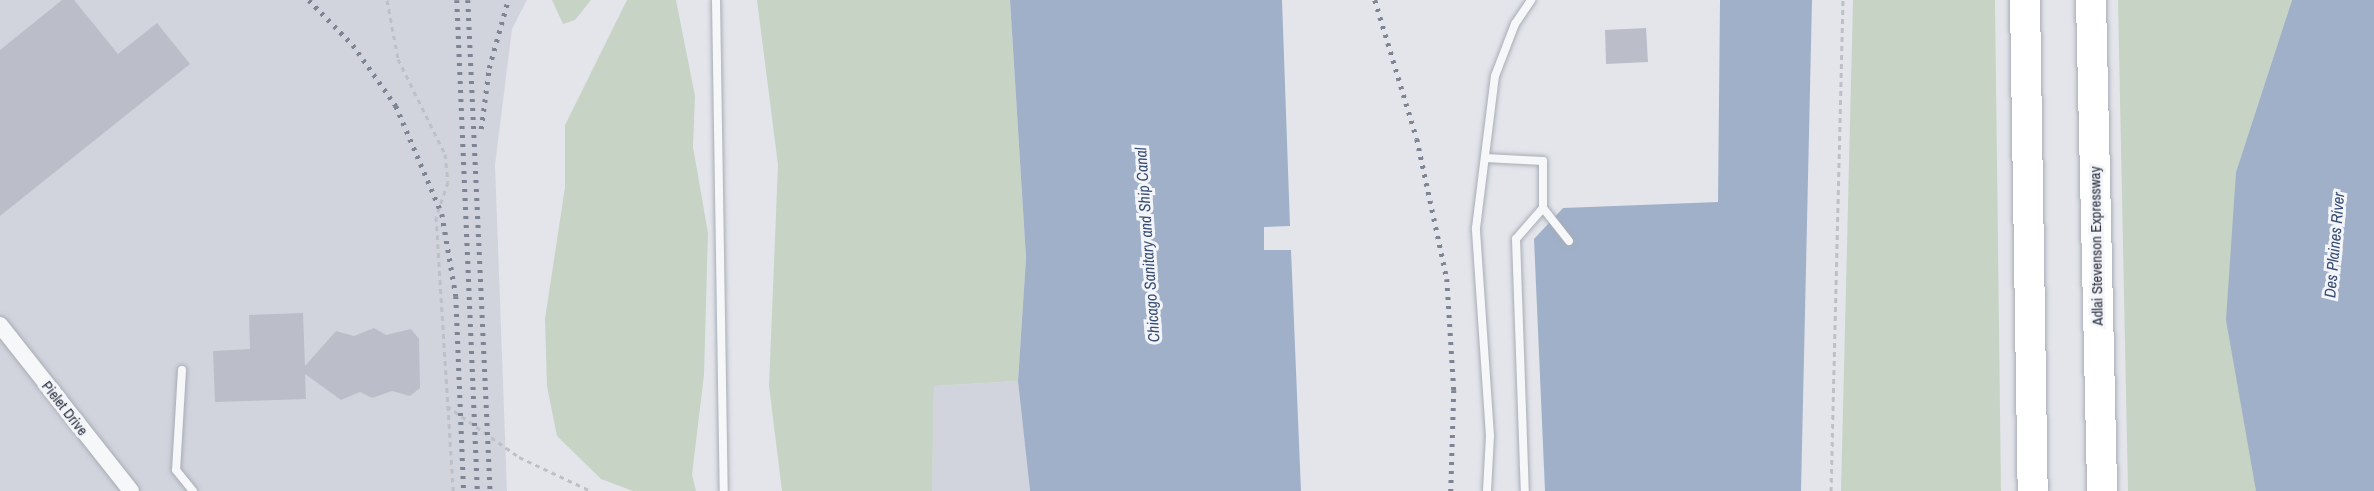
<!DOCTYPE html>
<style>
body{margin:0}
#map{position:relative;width:2374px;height:491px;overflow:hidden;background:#e3e5eb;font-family:"Archivo Narrow",sans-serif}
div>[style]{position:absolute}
.built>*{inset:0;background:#d1d4dd}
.green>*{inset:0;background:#c7d4c5}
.water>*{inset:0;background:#a0b0c9}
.building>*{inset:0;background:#bbbec8}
.path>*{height:3px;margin-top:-1.5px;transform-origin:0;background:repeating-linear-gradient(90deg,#bdc0c6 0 4.5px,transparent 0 9px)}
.roads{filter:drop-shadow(0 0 2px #a8acb5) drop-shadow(0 0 2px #a8acb5)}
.lane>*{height:8px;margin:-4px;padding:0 4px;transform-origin:4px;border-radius:4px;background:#f6f7f9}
.street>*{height:16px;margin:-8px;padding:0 8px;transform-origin:8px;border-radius:8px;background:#f6f7f9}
.highway>*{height:30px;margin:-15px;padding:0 15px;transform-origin:15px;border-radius:15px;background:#fff}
.rail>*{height:4.5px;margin-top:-2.25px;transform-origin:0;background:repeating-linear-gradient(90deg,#7d8494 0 3px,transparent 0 9px)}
span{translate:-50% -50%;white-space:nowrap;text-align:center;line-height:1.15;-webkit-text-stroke:6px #f3f5f8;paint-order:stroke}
.street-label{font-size:15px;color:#2b3243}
.water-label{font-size:16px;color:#374d75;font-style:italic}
</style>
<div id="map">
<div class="built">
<i style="clip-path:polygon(0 0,527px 0,512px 29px,495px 165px,507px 491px,0 491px)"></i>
<i style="clip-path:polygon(1018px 381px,1030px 491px,932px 491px,934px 386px)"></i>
</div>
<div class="green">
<i style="clip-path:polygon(552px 0,591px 0,575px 20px,563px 24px)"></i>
<i style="clip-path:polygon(627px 0,676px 0,695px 96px,693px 147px,708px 233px,704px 375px,692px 475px,696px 491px,633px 491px,601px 479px,557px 436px,547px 386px,545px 319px,565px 187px,565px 125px)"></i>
<i style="clip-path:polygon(757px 0,1010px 0,1026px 258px,1018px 381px,934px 386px,932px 491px,782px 491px,769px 386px,778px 165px)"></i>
<i style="clip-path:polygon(1853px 0,1995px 0,2001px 491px,1841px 491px)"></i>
<i style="clip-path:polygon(2118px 0,2292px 0,2236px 172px,2256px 491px,2128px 491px)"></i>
</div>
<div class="water">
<i style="clip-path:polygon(1010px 0,1282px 0,1290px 226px,1264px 227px,1264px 250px,1291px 250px,1301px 491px,1030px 491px,1018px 381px,1026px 258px)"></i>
<i style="clip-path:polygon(1720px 0,1812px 0,1801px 491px,1545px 491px,1534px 239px,1563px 208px,1718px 202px)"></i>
<i style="clip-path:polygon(2292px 0,2374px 0,2374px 491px,2256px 491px,2226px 320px,2236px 172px)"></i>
</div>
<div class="building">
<i style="clip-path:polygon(62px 0,74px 0,118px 54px,157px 23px,190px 64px,0 216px,0 50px)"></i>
<i style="clip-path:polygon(1646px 28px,1648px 62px,1606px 64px,1605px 30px)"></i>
<i style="clip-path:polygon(303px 313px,305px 366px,336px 331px,354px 336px,374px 328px,386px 335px,411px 329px,419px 339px,420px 388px,410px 396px,392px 391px,372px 398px,360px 392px,341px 400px,305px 374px,306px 399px,215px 402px,213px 351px,250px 349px,249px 315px)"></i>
</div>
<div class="path">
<i style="left:387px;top:0;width:60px;rotate:79.4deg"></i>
<i style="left:398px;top:59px;width:106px;rotate:63.7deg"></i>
<i style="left:445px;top:154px;width:28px;rotate:84deg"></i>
<i style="left:448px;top:182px;width:37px;rotate:109deg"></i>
<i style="left:436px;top:217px;width:275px;rotate:86.4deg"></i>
<i style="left:447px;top:406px;width:88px;rotate:35.3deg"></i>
<i style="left:519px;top:457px;width:80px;rotate:25.3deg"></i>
<i style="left:1831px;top:491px;width:491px;rotate:-88.6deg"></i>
</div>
<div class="roads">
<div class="lane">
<i style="left:716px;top:0;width:491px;rotate:89.1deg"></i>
<i style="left:1485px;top:158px;width:58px;rotate:3deg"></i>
<i style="left:1543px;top:161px;width:47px;rotate:90deg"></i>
<i style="left:1543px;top:208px;width:41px;rotate:131.1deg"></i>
<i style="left:1516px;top:239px;width:252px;rotate:88deg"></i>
<i style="left:1543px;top:208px;width:42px;rotate:51.8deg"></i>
<i style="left:182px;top:370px;width:100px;rotate:93.4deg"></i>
<i style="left:176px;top:470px;width:27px;rotate:51deg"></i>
<i style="left:1487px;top:491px;width:55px;rotate:-86.9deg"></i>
<i style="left:1490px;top:436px;width:208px;rotate:-93.9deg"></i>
<i style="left:1476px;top:228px;width:153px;rotate:-82.9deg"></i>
<i style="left:1495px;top:76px;width:56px;rotate:-69deg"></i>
<i style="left:1515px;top:24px;width:29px;rotate:-56deg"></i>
</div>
<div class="street">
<i style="left:0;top:325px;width:211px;rotate:51.7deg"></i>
</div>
<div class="highway">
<i style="left:2025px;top:0;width:491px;rotate:89.1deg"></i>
<i style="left:2091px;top:0;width:491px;rotate:88.7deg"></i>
</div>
</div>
<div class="rail">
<i style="left:309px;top:0;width:63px;rotate:45.6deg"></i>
<i style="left:353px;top:45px;width:75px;rotate:54.8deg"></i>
<i style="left:396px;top:106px;width:117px;rotate:66.9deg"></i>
<i style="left:442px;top:214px;width:83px;rotate:80.3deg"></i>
<i style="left:456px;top:296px;width:195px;rotate:87.7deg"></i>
<i style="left:457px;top:0;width:491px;rotate:87.6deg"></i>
<i style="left:468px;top:0;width:491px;rotate:87.4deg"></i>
<i style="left:1375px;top:0;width:145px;rotate:73.2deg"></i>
<i style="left:1417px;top:139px;width:143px;rotate:77.9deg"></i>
<i style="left:1447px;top:279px;width:111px;rotate:86.4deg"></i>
<i style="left:1454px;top:390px;width:101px;rotate:91.7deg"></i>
<i style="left:481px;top:129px;width:62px;rotate:-82.5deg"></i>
<i style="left:489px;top:68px;width:71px;rotate:-74.4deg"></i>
</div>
<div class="street-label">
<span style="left:2096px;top:246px;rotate:-91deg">Adlai Stevenson Expressway</span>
<span style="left:65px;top:408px;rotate:52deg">Pielet Drive</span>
</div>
<div class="water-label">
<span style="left:1147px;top:245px;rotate:-94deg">Chicago Sanitary and Ship Canal</span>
<span style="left:2334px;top:245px;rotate:-85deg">Des Plaines River</span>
</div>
</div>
